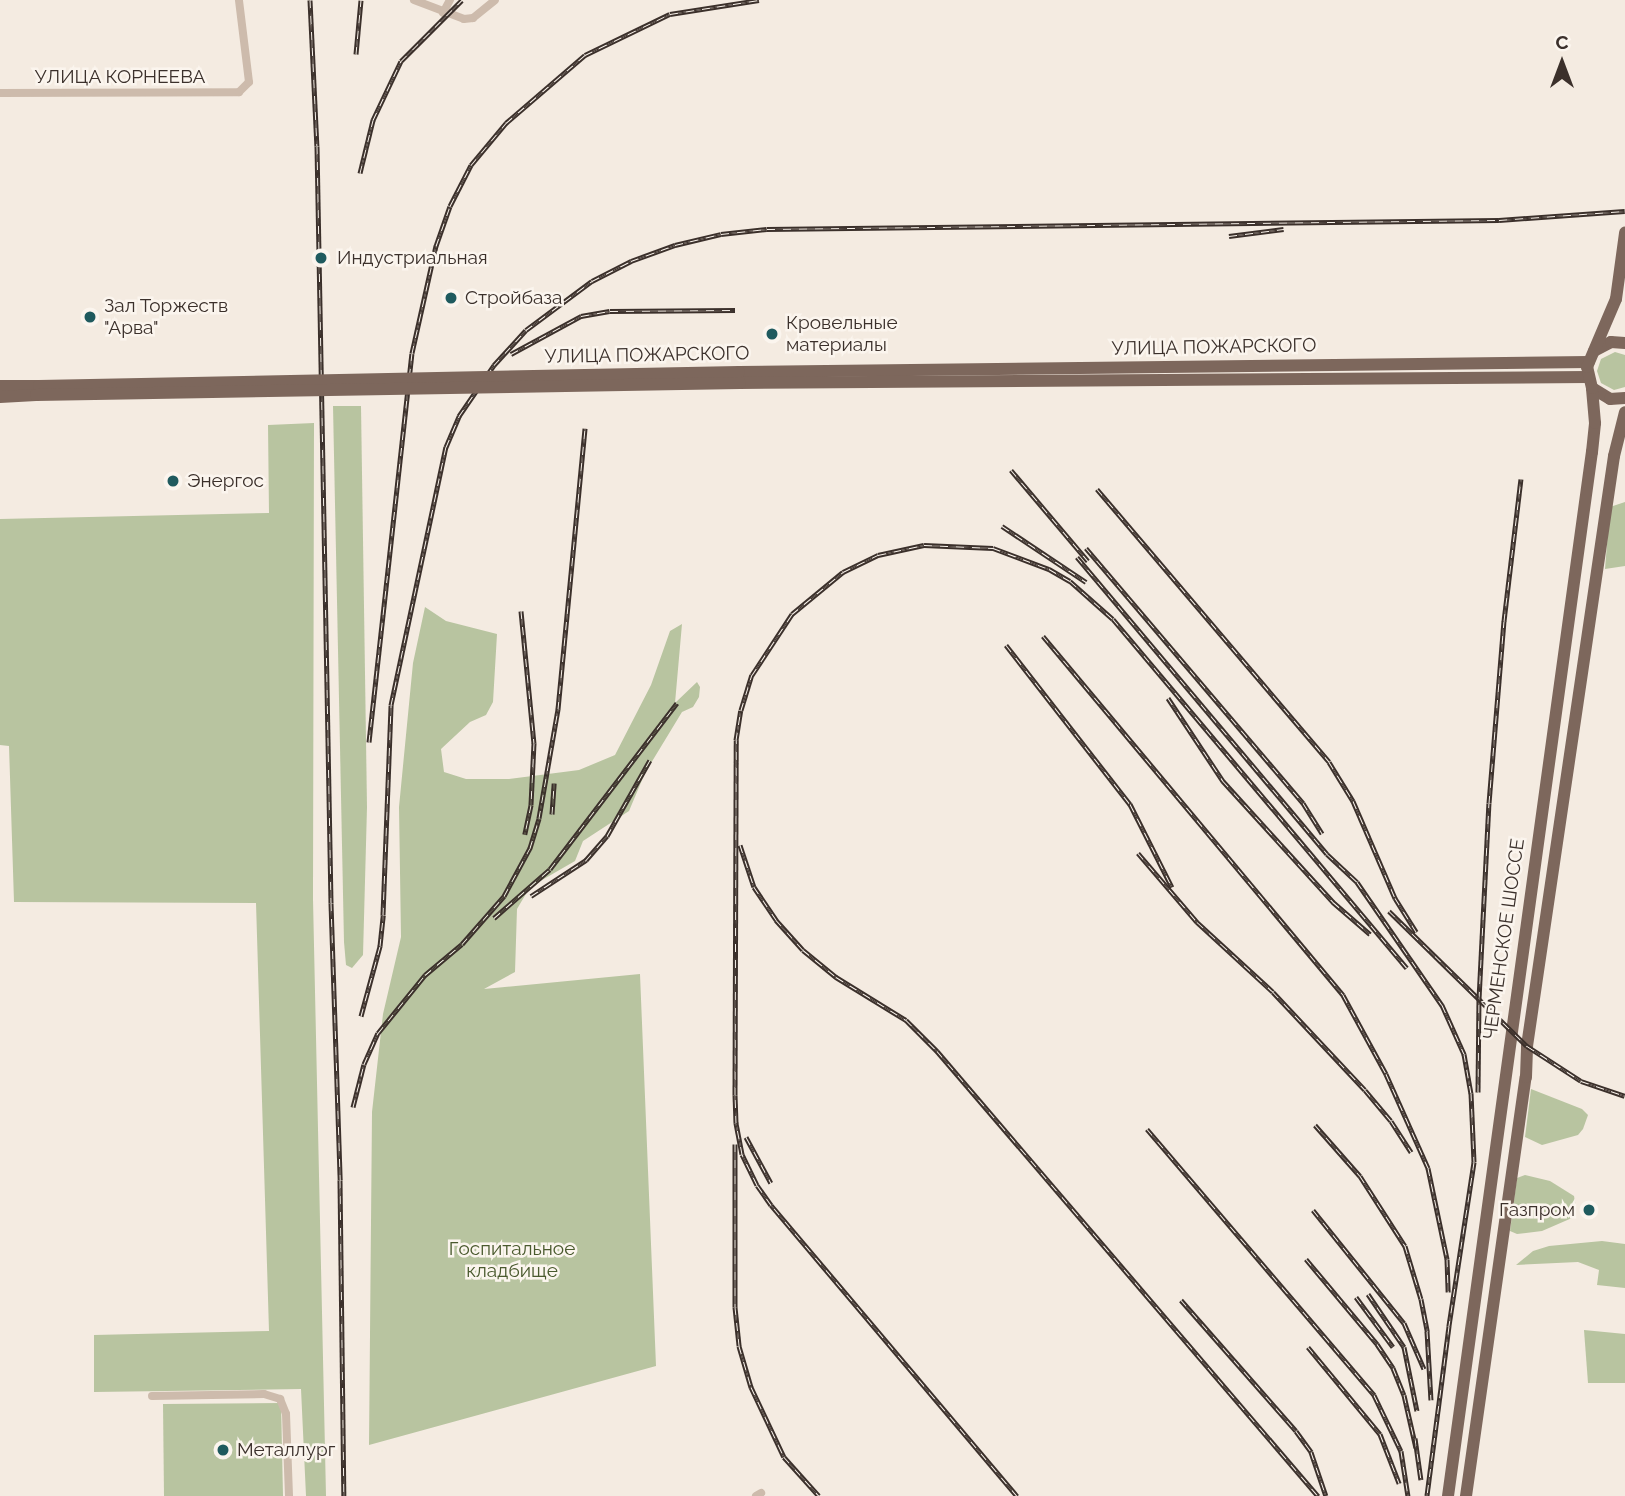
<!DOCTYPE html>
<meta charset="utf-8">
<style>
body{margin:0}
#map{position:relative;width:1625px;height:1496px;overflow:hidden;background:#f4ebe1;font-family:Raleway,sans-serif}
div>[style]{position:absolute}
.green>*{inset:0;background:#b8c4a0}
.street>*{height:8px;margin:-4px;padding:0 4px;transform-origin:4px;border-radius:4px;background:#cdbbac}
.primary>*{height:12px;margin:-6px;padding:0 6px;transform-origin:6px;border-radius:6px;background:#7d675c}
.rail>*{height:5px;margin-top:-2.5px;transform-origin:0;background:repeating-linear-gradient(90deg,#fbf5ee 0 8px,#3b302b 0 16px);box-sizing:border-box;border-block:2px solid #3b302b}
.primary-bridge>*{height:12px;margin:-6px;padding:0 6px;transform-origin:6px;border-radius:6px;background:#7d675c}
.dots>*{width:19px;height:19px;translate:-50% -50%;box-sizing:border-box;border:4px solid #fbf5ee;border-radius:50%}
span{translate:-50% -50%;white-space:nowrap;text-align:center;line-height:1.15;-webkit-text-stroke:5px #fbf5ee;paint-order:stroke}
.street-label{font-size:19px;color:#3b302b}
.poi-label{font-size:19px;color:#3b302b}
.left{translate:0 -50%;text-align:left}
.right{translate:-100% -50%;text-align:right}
.park-label{font-size:19px;color:#4a5a2e}
.north{position:absolute;left:1527px;top:28px;width:70px;height:70px;-webkit-text-stroke:5px #fbf5ee;paint-order:stroke;rotate:0deg;font-size:19px;font-weight:700;line-height:28px;text-align:center;color:#3b302b}
.north::after{content:'';display:block;margin:auto;width:24px;height:32px;background:#3b302b;clip-path:polygon(50% 0,100% 100%,50% 72%,0 100%)}
</style>
<div id="map">
<div class="green">
<i style="clip-path:polygon(1615px 352px,1625px 355px,1625px 387px,1614px 390px,1601px 383px,1597px 371px,1601px 359px)"></i>
<i style="clip-path:polygon(333px 406px,361px 406px,367px 807px,363px 955px,352px 968px,346px 965px,344px 942px)"></i>
<i style="clip-path:polygon(314px 423px,313px 899px,326px 1496px,306px 1496px,301px 1389px,94px 1392px,94px 1335px,269px 1331px,256px 903px,14px 902px,9px 746px,0 745px,0 519px,269px 513px,268px 425px)"></i>
<i style="clip-path:polygon(1625px 502px,1625px 566px,1605px 569px,1610px 507px)"></i>
<i style="clip-path:polygon(425px 607px,446px 621px,497px 634px,493px 702px,486px 715px,470px 722px,441px 749px,444px 772px,466px 779px,509px 779px,579px 770px,615px 755px,651px 685px,670px 631px,682px 624px,675px 703px,697px 682px,700px 687px,699px 697px,693px 707px,682px 712px,645px 773px,629px 811px,583px 841px,575px 861px,530px 887px,517px 909px,515px 972px,484px 989px,640px 974px,656px 1366px,369px 1445px,372px 1112px,383px 1014px,401px 937px,399px 807px,413px 663px)"></i>
<i style="clip-path:polygon(1531px 1089px,1582px 1109px,1588px 1115px,1583px 1129px,1578px 1135px,1542px 1145px,1525px 1137px)"></i>
<i style="clip-path:polygon(1525px 1175px,1550px 1181px,1574px 1196px,1576px 1208px,1572px 1218px,1542px 1231px,1517px 1234px,1510px 1231px,1517px 1178px)"></i>
<i style="clip-path:polygon(1602px 1241px,1625px 1244px,1625px 1288px,1597px 1285px,1599px 1270px,1578px 1262px,1516px 1265px,1533px 1251px,1549px 1246px)"></i>
<i style="clip-path:polygon(1584px 1330px,1625px 1334px,1625px 1383px,1588px 1383px)"></i>
<i style="clip-path:polygon(281px 1403px,283px 1496px,164px 1496px,163px 1404px)"></i>
</div>
<div class="street">
<i style="left:414px;top:0;width:53px;rotate:20.8deg"></i>
<i style="left:464px;top:19px;width:9px;rotate:-6deg"></i>
<i style="left:473px;top:18px;width:28px;rotate:-39deg"></i>
<i style="left:443px;top:13px;width:15px;rotate:-62deg"></i>
<i style="left:0;top:93px;width:239px;rotate:-0.2deg"></i>
<i style="left:239px;top:92px;width:14px;rotate:-45deg"></i>
<i style="left:249px;top:82px;width:83px;rotate:-97deg"></i>
<i style="left:152px;top:1396px;width:112px;rotate:-1deg"></i>
<i style="left:264px;top:1394px;width:17px;rotate:17deg"></i>
<i style="left:280px;top:1399px;width:16px;rotate:68deg"></i>
<i style="left:286px;top:1414px;width:82px;rotate:87.9deg"></i>
<i style="left:756px;top:1496px;width:6px;rotate:-31deg"></i>
</div>
<div class="primary">
<i style="left:1594px;top:351px;width:19px;rotate:-28deg"></i>
<i style="left:1611px;top:342px;width:14px;rotate:4deg"></i>
<i style="left:739px;top:372px;width:850px;rotate:-0.67deg"></i>
<i style="left:740px;top:383px;width:848px;rotate:-0.41deg"></i>
<i style="left:0;top:386px;width:39px"></i>
<i style="left:1592px;top:388px;width:21px;rotate:31deg"></i>
<i style="left:1610px;top:399px;width:15px;rotate:-4deg"></i>
<i style="left:0;top:397px;width:36px;rotate:-3deg"></i>
<i style="left:1448px;top:1496px;width:1054px;rotate:-82.15deg"></i>
<i style="left:1592px;top:452px;width:29px;rotate:-84deg"></i>
<i style="left:1595px;top:423px;width:35px;rotate:-95deg"></i>
<i style="left:1592px;top:388px;width:22px;rotate:-103deg"></i>
<i style="left:1587px;top:367px;width:74px;rotate:-66.9deg"></i>
<i style="left:1616px;top:299px;width:67px;rotate:-82.2deg"></i>
<i style="left:1466px;top:1496px;width:423px;rotate:-81.9deg"></i>
<i style="left:1526px;top:1077px;width:31px;rotate:-88deg"></i>
<i style="left:1527px;top:1046px;width:596px;rotate:-81.61deg"></i>
<i style="left:1614px;top:456px;width:45px;rotate:-76deg"></i>
</div>
<div class="rail">
<i style="left:310px;top:0;width:146px;rotate:87.3deg"></i>
<i style="left:317px;top:146px;width:757px;rotate:88.94deg"></i>
<i style="left:331px;top:903px;width:277px;rotate:88.1deg"></i>
<i style="left:340px;top:1180px;width:316px;rotate:89.3deg"></i>
<i style="left:356px;top:54px;width:54px;rotate:-84.7deg"></i>
<i style="left:360px;top:173px;width:55px;rotate:-76.2deg"></i>
<i style="left:373px;top:120px;width:65px;rotate:-64.6deg"></i>
<i style="left:401px;top:61px;width:86px;rotate:-45deg"></i>
<i style="left:1229px;top:236px;width:55px;rotate:-7.3deg"></i>
<i style="left:511px;top:354px;width:80px;rotate:-28.5deg"></i>
<i style="left:581px;top:316px;width:29px;rotate:-10deg"></i>
<i style="left:610px;top:311px;width:125px;rotate:-0.5deg"></i>
<i style="left:1011px;top:470px;width:119px;rotate:49.8deg"></i>
<i style="left:1097px;top:489px;width:358px;rotate:49.6deg"></i>
<i style="left:1329px;top:762px;width:46px;rotate:58.4deg"></i>
<i style="left:1353px;top:801px;width:106px;rotate:66.6deg"></i>
<i style="left:1395px;top:898px;width:40px;rotate:58deg"></i>
<i style="left:1002px;top:526px;width:101px;rotate:33.7deg"></i>
<i style="left:1086px;top:548px;width:335px;rotate:49.6deg"></i>
<i style="left:1303px;top:803px;width:36px;rotate:58deg"></i>
<i style="left:1077px;top:557px;width:388px;rotate:49.9deg"></i>
<i style="left:1327px;top:854px;width:41px;rotate:43deg"></i>
<i style="left:1357px;top:882px;width:150px;rotate:55.4deg"></i>
<i style="left:1442px;top:1005px;width:54px;rotate:65.8deg"></i>
<i style="left:1464px;top:1054px;width:40px;rotate:80deg"></i>
<i style="left:1471px;top:1093px;width:69px;rotate:87.5deg"></i>
<i style="left:1474px;top:1162px;width:166px;rotate:98.7deg"></i>
<i style="left:1449px;top:1326px;width:171px;rotate:97.4deg"></i>
<i style="left:521px;top:611px;width:133px;rotate:84.4deg"></i>
<i style="left:534px;top:743px;width:62px;rotate:92.8deg"></i>
<i style="left:531px;top:805px;width:30px;rotate:102deg"></i>
<i style="left:1043px;top:636px;width:468px;rotate:50.1deg"></i>
<i style="left:1343px;top:995px;width:90px;rotate:61.4deg"></i>
<i style="left:1386px;top:1074px;width:103px;rotate:65.9deg"></i>
<i style="left:1428px;top:1168px;width:93px;rotate:78.2deg"></i>
<i style="left:1447px;top:1259px;width:33px;rotate:88deg"></i>
<i style="left:1006px;top:645px;width:202px;rotate:52.1deg"></i>
<i style="left:1130px;top:804px;width:93px;rotate:63.2deg"></i>
<i style="left:1168px;top:698px;width:100px;rotate:56.5deg"></i>
<i style="left:1223px;top:781px;width:164px;rotate:47.7deg"></i>
<i style="left:1333px;top:902px;width:49px;rotate:40.9deg"></i>
<i style="left:369px;top:742px;width:391px;rotate:-83.7deg"></i>
<i style="left:412px;top:353px;width:110px;rotate:-77.4deg"></i>
<i style="left:436px;top:246px;width:42px;rotate:-70.7deg"></i>
<i style="left:450px;top:206px;width:46px;rotate:-62.9deg"></i>
<i style="left:471px;top:165px;width:55px;rotate:-50.2deg"></i>
<i style="left:506px;top:123px;width:104px;rotate:-40.7deg"></i>
<i style="left:585px;top:55px;width:94px;rotate:-25.8deg"></i>
<i style="left:670px;top:14px;width:90px;rotate:-8.9deg"></i>
<i style="left:552px;top:814px;width:31px;rotate:-86deg"></i>
<i style="left:740px;top:845px;width:44px;rotate:71.6deg"></i>
<i style="left:754px;top:887px;width:40px;rotate:56deg"></i>
<i style="left:776px;top:920px;width:40px;rotate:48deg"></i>
<i style="left:803px;top:950px;width:43px;rotate:39.3deg"></i>
<i style="left:836px;top:977px;width:82px;rotate:31.6deg"></i>
<i style="left:906px;top:1020px;width:44px;rotate:45deg"></i>
<i style="left:937px;top:1051px;width:586px;rotate:49.43deg"></i>
<i style="left:1138px;top:853px;width:91px;rotate:49.5deg"></i>
<i style="left:1197px;top:922px;width:103px;rotate:42.6deg"></i>
<i style="left:1273px;top:992px;width:134px;rotate:46.8deg"></i>
<i style="left:1365px;top:1090px;width:40px;rotate:50deg"></i>
<i style="left:1391px;top:1121px;width:37px;rotate:57deg"></i>
<i style="left:531px;top:896px;width:66px;rotate:-33.2deg"></i>
<i style="left:586px;top:860px;width:32px;rotate:-49deg"></i>
<i style="left:607px;top:836px;width:87px;rotate:-60.5deg"></i>
<i style="left:1389px;top:911px;width:193px;rotate:44.4deg"></i>
<i style="left:1527px;top:1046px;width:64px;rotate:32.9deg"></i>
<i style="left:1581px;top:1081px;width:46px;rotate:18.8deg"></i>
<i style="left:494px;top:918px;width:74px;rotate:-41.2deg"></i>
<i style="left:550px;top:869px;width:209px;rotate:-52.6deg"></i>
<i style="left:361px;top:1016px;width:73px;rotate:-74.8deg"></i>
<i style="left:380px;top:946px;width:31px;rotate:-84deg"></i>
<i style="left:383px;top:915px;width:210px;rotate:-87.8deg"></i>
<i style="left:391px;top:705px;width:264px;rotate:-78deg"></i>
<i style="left:446px;top:447px;width:34px;rotate:-67deg"></i>
<i style="left:459px;top:416px;width:62px;rotate:-55.5deg"></i>
<i style="left:494px;top:365px;width:47px;rotate:-47.6deg"></i>
<i style="left:526px;top:330px;width:82px;rotate:-36.6deg"></i>
<i style="left:592px;top:281px;width:44px;rotate:-27.1deg"></i>
<i style="left:631px;top:261px;width:47px;rotate:-20deg"></i>
<i style="left:675px;top:245px;width:47px;rotate:-13.4deg"></i>
<i style="left:721px;top:234px;width:46px;rotate:-6.2deg"></i>
<i style="left:767px;top:229px;width:732px;rotate:-0.7deg"></i>
<i style="left:1499px;top:220px;width:126px;rotate:-4.1deg"></i>
<i style="left:1478px;top:1092px;width:93px;rotate:-89.4deg"></i>
<i style="left:1479px;top:999px;width:196px;rotate:-87.1deg"></i>
<i style="left:1489px;top:803px;width:183px;rotate:-85.3deg"></i>
<i style="left:1504px;top:621px;width:143px;rotate:-83.2deg"></i>
<i style="left:353px;top:1107px;width:44px;rotate:-75.7deg"></i>
<i style="left:364px;top:1064px;width:34px;rotate:-66deg"></i>
<i style="left:378px;top:1033px;width:75px;rotate:-51deg"></i>
<i style="left:425px;top:975px;width:48px;rotate:-40deg"></i>
<i style="left:462px;top:944px;width:64px;rotate:-48.8deg"></i>
<i style="left:504px;top:896px;width:55px;rotate:-61.6deg"></i>
<i style="left:530px;top:848px;width:31px;rotate:-73deg"></i>
<i style="left:539px;top:818px;width:111px;rotate:-80.1deg"></i>
<i style="left:558px;top:709px;width:282px;rotate:-84.5deg"></i>
<i style="left:1315px;top:1125px;width:68px;rotate:48.6deg"></i>
<i style="left:1360px;top:1176px;width:83px;rotate:57.3deg"></i>
<i style="left:1405px;top:1246px;width:55px;rotate:73.2deg"></i>
<i style="left:1421px;top:1299px;width:33px;rotate:79deg"></i>
<i style="left:1427px;top:1331px;width:69px;rotate:86.7deg"></i>
<i style="left:1147px;top:1129px;width:350px;rotate:49.5deg"></i>
<i style="left:1374px;top:1395px;width:62px;rotate:64.3deg"></i>
<i style="left:1401px;top:1451px;width:46px;rotate:81.2deg"></i>
<i style="left:746px;top:1137px;width:52px;rotate:61.5deg"></i>
<i style="left:735px;top:1144px;width:163px;rotate:90deg"></i>
<i style="left:735px;top:1307px;width:39px;rotate:84deg"></i>
<i style="left:739px;top:1346px;width:43px;rotate:73.7deg"></i>
<i style="left:751px;top:1387px;width:77px;rotate:64.8deg"></i>
<i style="left:784px;top:1457px;width:52px;rotate:48.1deg"></i>
<i style="left:1313px;top:1210px;width:145px;rotate:51.2deg"></i>
<i style="left:1404px;top:1323px;width:50px;rotate:66.5deg"></i>
<i style="left:1306px;top:1259px;width:111px;rotate:50.1deg"></i>
<i style="left:1377px;top:1344px;width:29px;rotate:56deg"></i>
<i style="left:1393px;top:1368px;width:29px;rotate:68deg"></i>
<i style="left:1404px;top:1395px;width:54px;rotate:77.2deg"></i>
<i style="left:1368px;top:1294px;width:64px;rotate:55.8deg"></i>
<i style="left:1404px;top:1347px;width:65px;rotate:78.5deg"></i>
<i style="left:1356px;top:1297px;width:62px;rotate:53.5deg"></i>
<i style="left:1181px;top:1300px;width:174px;rotate:48.7deg"></i>
<i style="left:1296px;top:1431px;width:26px;rotate:54deg"></i>
<i style="left:1311px;top:1452px;width:46px;rotate:71.2deg"></i>
<i style="left:1308px;top:1347px;width:113px;rotate:50.4deg"></i>
<i style="left:1380px;top:1434px;width:53px;rotate:68.8deg"></i>
<i style="left:1415px;top:1438px;width:42px;rotate:81.9deg"></i>
<i style="left:1017px;top:1496px;width:381px;rotate:-130.2deg"></i>
<i style="left:771px;top:1205px;width:24px;rotate:-125deg"></i>
<i style="left:757px;top:1185px;width:34px;rotate:-116deg"></i>
<i style="left:742px;top:1154px;width:32px;rotate:-101deg"></i>
<i style="left:736px;top:1123px;width:28px;rotate:-92deg"></i>
<i style="left:735px;top:1095px;width:355px;rotate:-89.8deg"></i>
<i style="left:736px;top:740px;width:30px;rotate:-81deg"></i>
<i style="left:741px;top:710px;width:37px;rotate:-73deg"></i>
<i style="left:752px;top:675px;width:73px;rotate:-56.7deg"></i>
<i style="left:792px;top:614px;width:66px;rotate:-39.5deg"></i>
<i style="left:843px;top:572px;width:39px;rotate:-26deg"></i>
<i style="left:878px;top:555px;width:47px;rotate:-12.3deg"></i>
<i style="left:924px;top:545px;width:69px;rotate:2.5deg"></i>
<i style="left:993px;top:548px;width:60px;rotate:20.6deg"></i>
<i style="left:1049px;top:569px;width:24px;rotate:30deg"></i>
<i style="left:1070px;top:581px;width:57px;rotate:41.5deg"></i>
<i style="left:1113px;top:619px;width:456px;rotate:49.9deg"></i>
</div>
<div class="primary-bridge">
<i style="left:39px;top:386px;width:700px;rotate:-1.15deg"></i>
<i style="left:36px;top:395px;width:704px;rotate:-0.98deg"></i>
</div>
<div class="dots">
<i style="left:321px;top:258px;background:#1f5a5e"></i>
<i style="left:451px;top:298px;background:#1f5a5e"></i>
<i style="left:90px;top:317px;background:#1f5a5e"></i>
<i style="left:772px;top:334px;background:#1f5a5e"></i>
<i style="left:173px;top:481px;background:#1f5a5e"></i>
<i style="left:1589px;top:1210px;background:#1f5a5e"></i>
<i style="left:223px;top:1450px;background:#1f5a5e"></i>
</div>
<div class="street-label">
<span style="left:120px;top:77px">УЛИЦА КОРНЕЕВА</span>
<span style="left:1214px;top:347px;rotate:-1deg">УЛИЦА ПОЖАРСКОГО</span>
<span style="left:647px;top:355px;rotate:-1deg">УЛИЦА ПОЖАРСКОГО</span>
<span style="left:1504px;top:939px;rotate:-82deg">ЧЕРМЕНСКОЕ ШОССЕ</span>
</div>
<div class="poi-label">
<span class="left" style="left:337px;top:258px">Индустриальная</span>
<span class="left" style="left:465px;top:298px">Стройбаза</span>
<span class="left" style="left:104px;top:317px">Зал Торжеств<br>"Арва"</span>
<span class="left" style="left:786px;top:334px">Кровельные<br>материалы</span>
<span class="left" style="left:187px;top:481px">Энергос</span>
<span class="right" style="left:1575px;top:1210px">Газпром</span>
<span class="left" style="left:237px;top:1450px">Металлург</span>
</div>
<div class="park-label">
<span style="left:512px;top:1260px">Госпитальное<br>кладбище</span>
</div>
<div class="north">С</div>
</div>
